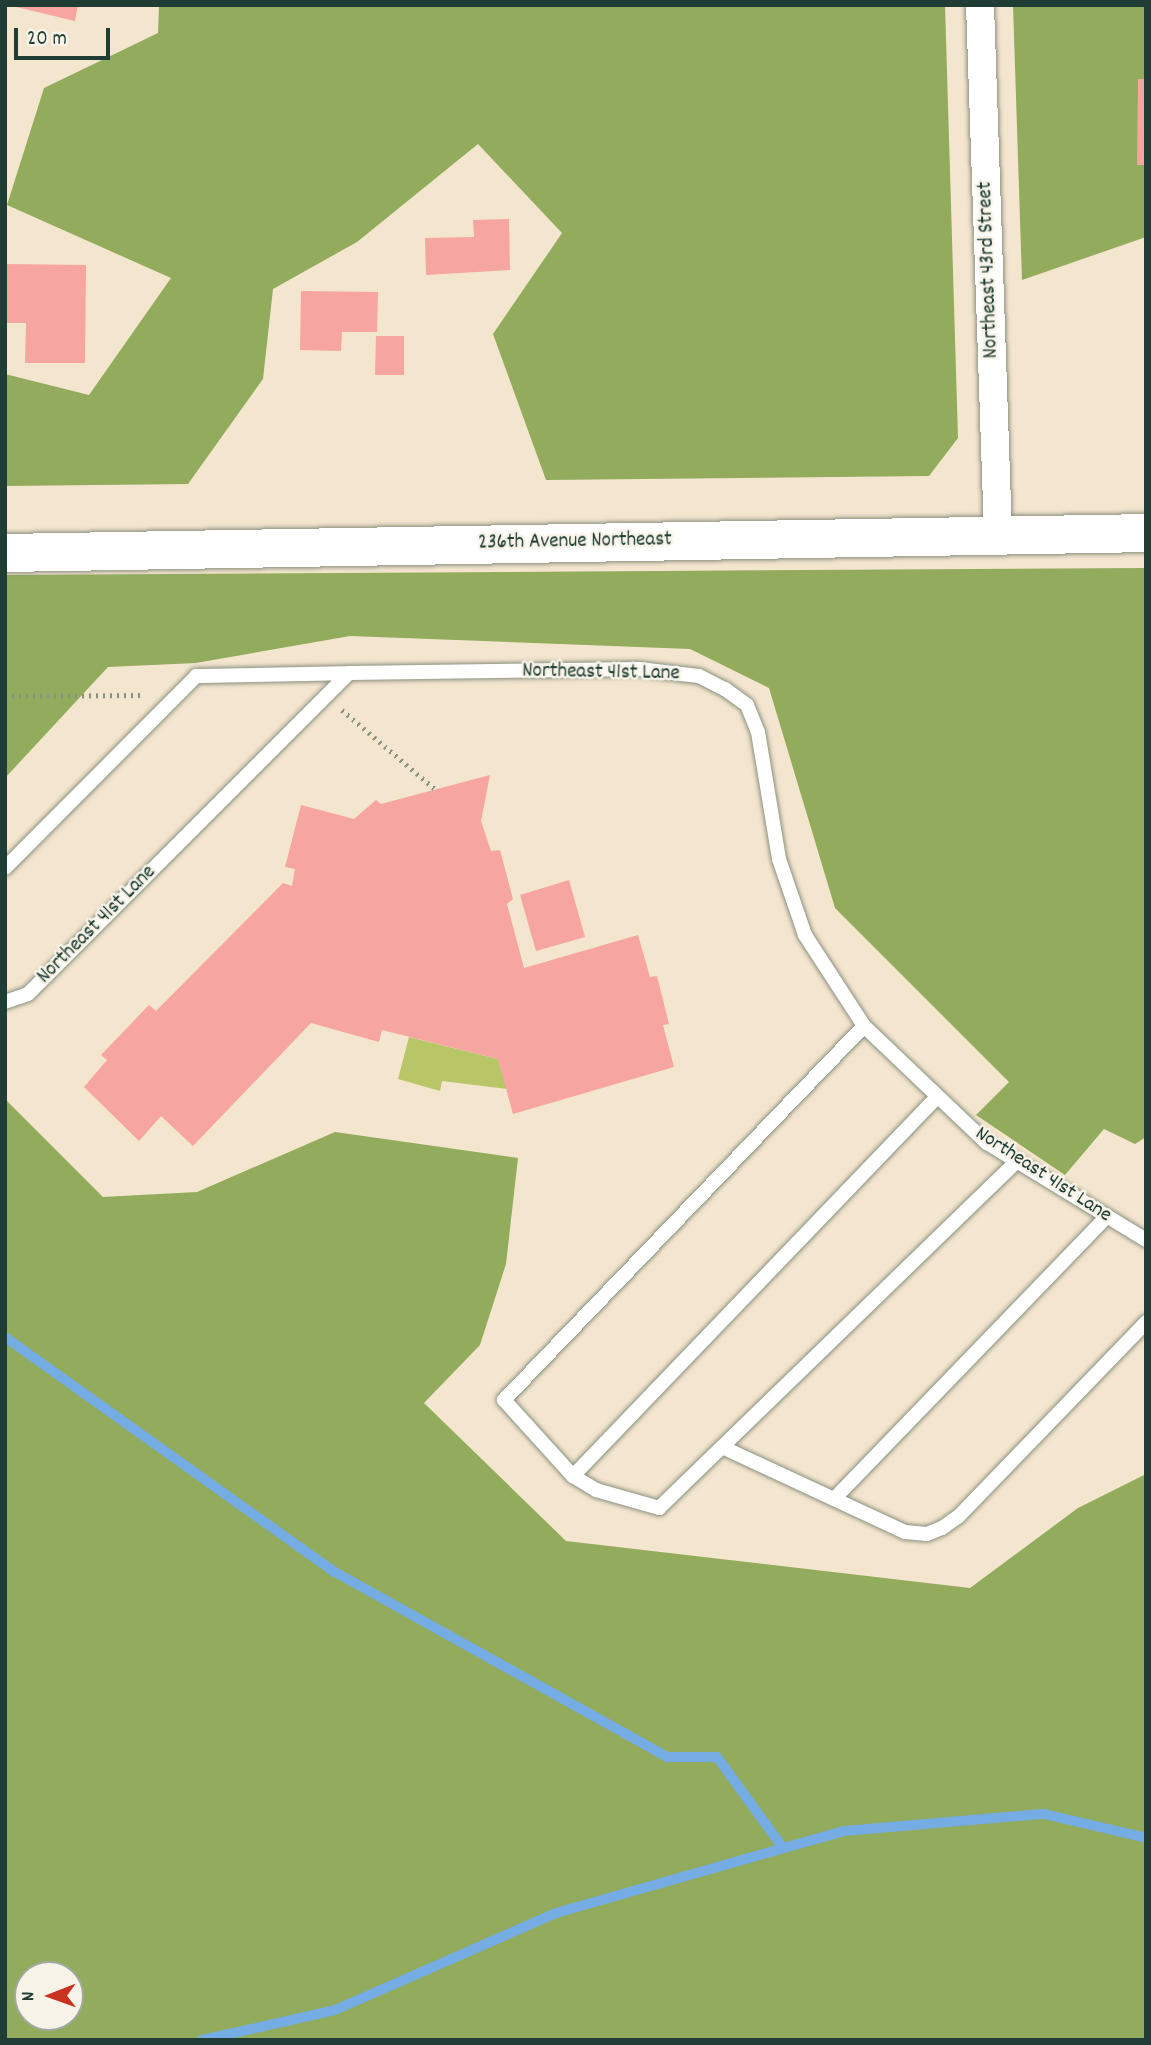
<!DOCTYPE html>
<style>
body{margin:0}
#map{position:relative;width:1151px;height:2045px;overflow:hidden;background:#f4e5ce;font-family:Dekko,sans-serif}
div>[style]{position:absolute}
.green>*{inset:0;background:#b8c668}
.forest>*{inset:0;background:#92ab5c}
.stream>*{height:10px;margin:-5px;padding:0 5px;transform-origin:5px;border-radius:5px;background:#74ace3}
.building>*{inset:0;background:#f6a5a1}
.path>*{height:4.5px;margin-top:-2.25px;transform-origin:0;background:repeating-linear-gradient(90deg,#8a9181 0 2px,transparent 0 7px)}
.roads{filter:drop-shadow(0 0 2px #8a9181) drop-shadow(0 0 2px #8a9181)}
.lane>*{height:14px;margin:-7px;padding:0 7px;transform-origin:7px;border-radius:7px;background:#fff}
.street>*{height:28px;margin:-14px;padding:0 14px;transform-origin:14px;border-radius:14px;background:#fff}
.secondary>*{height:38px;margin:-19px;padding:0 19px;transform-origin:19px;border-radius:19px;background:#fff}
span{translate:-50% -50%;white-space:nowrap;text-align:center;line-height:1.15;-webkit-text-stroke:5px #f7f3e8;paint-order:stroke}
.street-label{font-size:21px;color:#1f3d34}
.frame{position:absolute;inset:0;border:7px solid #1f3d34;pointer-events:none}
.north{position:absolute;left:14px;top:1961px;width:70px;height:70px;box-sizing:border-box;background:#f7f3e8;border:2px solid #a1aaa0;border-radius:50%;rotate:269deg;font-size:19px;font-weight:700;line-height:28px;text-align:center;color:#1f3d34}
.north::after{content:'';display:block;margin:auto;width:24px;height:32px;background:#c8321e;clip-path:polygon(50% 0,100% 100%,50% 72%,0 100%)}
.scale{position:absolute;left:14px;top:28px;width:96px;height:32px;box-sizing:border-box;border:4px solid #1f3d34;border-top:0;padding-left:9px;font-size:21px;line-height:24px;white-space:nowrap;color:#1f3d34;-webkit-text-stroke:5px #f7f3e8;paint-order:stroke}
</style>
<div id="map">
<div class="green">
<i style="clip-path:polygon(409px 1037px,498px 1059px,507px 1089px,442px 1081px,440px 1091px,398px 1079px)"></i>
</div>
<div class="forest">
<i style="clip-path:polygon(159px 5px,945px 5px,958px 438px,929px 476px,546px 480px,493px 334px,562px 233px,478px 144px,357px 242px,273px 289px,263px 379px,188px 484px,5px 486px,5px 374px,89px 395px,171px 278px,7px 205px,44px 88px,158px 33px)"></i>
<i style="clip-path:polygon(1013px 5px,1146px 5px,1146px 237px,1022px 280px)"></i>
<i style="clip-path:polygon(1146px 568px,1146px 1137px,1135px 1144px,1104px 1129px,1065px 1175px,976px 1115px,1009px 1082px,835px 908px,769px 688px,690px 649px,350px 636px,196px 663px,108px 667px,5px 778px,5px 575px)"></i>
<i style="clip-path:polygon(evenodd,5px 1099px,103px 1197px,197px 1192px,335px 1132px,518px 1158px,506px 1264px,480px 1345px,424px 1403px,566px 1541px,970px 1588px,1078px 1508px,1146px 1474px,1146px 2040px,5px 2040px,5px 1099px,70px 1975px,70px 2017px,28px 2017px,28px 1975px,70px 1975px)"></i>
</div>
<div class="stream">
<i style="left:5px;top:1337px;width:405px;rotate:35.5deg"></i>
<i style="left:335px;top:1572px;width:381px;rotate:29.1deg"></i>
<i style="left:668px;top:1757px;width:49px"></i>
<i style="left:717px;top:1757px;width:112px;rotate:54deg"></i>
<i style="left:202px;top:2040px;width:136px;rotate:-12.7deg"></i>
<i style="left:335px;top:2010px;width:241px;rotate:-23.7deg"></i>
<i style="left:556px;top:1913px;width:299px;rotate:-15.9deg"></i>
<i style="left:844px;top:1831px;width:201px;rotate:-4.9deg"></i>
<i style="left:1044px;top:1814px;width:105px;rotate:13.2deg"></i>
</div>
<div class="building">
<i style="clip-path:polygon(8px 5px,78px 5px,75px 21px)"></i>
<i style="clip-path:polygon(1138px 79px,1146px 79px,1146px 165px,1137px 165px)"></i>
<i style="clip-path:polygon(509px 219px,510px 270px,426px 275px,425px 238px,474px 237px,473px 220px)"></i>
<i style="clip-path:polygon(5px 264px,86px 265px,85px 363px,25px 363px,26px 323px,5px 323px)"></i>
<i style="clip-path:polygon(301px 291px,378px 292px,377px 332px,342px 332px,341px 351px,300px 350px)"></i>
<i style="clip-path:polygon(376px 336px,404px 336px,404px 375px,375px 375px)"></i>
<i style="clip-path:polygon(490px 775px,481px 821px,491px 851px,500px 850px,513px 899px,507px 904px,524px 968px,638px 935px,650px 977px,657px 976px,669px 1024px,663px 1025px,674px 1067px,513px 1114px,498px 1059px,382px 1030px,379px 1042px,311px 1023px,193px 1146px,161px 1116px,139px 1141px,84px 1087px,107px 1060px,101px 1055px,149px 1005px,156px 1011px,283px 883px,292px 886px,295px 869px,285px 867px,301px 805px,354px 819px,376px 800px,381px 804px)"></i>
<i style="clip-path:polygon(569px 880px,585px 937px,536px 951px,520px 895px)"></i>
</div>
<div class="path">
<i style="left:5px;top:696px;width:139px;rotate:-0.4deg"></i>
<i style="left:342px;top:710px;width:122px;rotate:40.3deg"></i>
</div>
<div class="roads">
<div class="lane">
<i style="left:5px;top:868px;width:271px;rotate:-45.1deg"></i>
<i style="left:196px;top:676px;width:153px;rotate:-1.1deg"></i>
<i style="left:5px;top:1002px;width:24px;rotate:-19deg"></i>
<i style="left:28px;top:994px;width:454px;rotate:-45deg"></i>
<i style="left:349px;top:673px;width:290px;rotate:-0.8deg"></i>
<i style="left:639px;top:669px;width:60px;rotate:6.7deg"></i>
<i style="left:699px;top:676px;width:29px;rotate:27deg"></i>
<i style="left:725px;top:689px;width:27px;rotate:36deg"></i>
<i style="left:747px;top:705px;width:29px;rotate:68deg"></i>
<i style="left:758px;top:732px;width:129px;rotate:80.6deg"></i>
<i style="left:779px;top:859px;width:80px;rotate:71.1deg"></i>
<i style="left:805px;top:935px;width:108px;rotate:57deg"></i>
<i style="left:864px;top:1026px;width:170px;rotate:43.6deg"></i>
<i style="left:987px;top:1143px;width:186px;rotate:31.4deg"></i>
<i style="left:864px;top:1026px;width:519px;rotate:133.91deg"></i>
<i style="left:504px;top:1400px;width:103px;rotate:47.8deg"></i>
<i style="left:573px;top:1476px;width:525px;rotate:-46.16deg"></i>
<i style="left:722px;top:1447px;width:202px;rotate:24.9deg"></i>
<i style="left:905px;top:1532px;width:22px;rotate:5deg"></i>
<i style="left:927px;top:1534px;width:16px;rotate:-22deg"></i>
<i style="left:942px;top:1528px;width:19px;rotate:-35deg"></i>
<i style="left:958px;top:1517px;width:271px;rotate:-46deg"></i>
<i style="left:573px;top:1476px;width:27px;rotate:31deg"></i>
<i style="left:596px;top:1490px;width:66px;rotate:15.9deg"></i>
<i style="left:659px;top:1508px;width:499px;rotate:-44.1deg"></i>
<i style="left:834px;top:1499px;width:393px;rotate:-46deg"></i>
</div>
<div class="street">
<i style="left:980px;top:5px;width:530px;rotate:88.05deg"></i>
</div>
<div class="secondary">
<i style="left:5px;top:553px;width:1141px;rotate:-1deg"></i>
</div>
</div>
<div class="street-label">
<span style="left:989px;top:270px;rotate:-92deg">Northeast 43rd Street</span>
<span style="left:575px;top:542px;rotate:-1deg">236th Avenue Northeast</span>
<span style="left:601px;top:673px;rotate:1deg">Northeast 41st Lane</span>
<span style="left:97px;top:925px;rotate:-45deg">Northeast 41st Lane</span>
<span style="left:1043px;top:1175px;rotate:33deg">Northeast 41st Lane</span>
</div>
<div class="frame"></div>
<div class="north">N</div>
<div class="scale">20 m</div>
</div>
